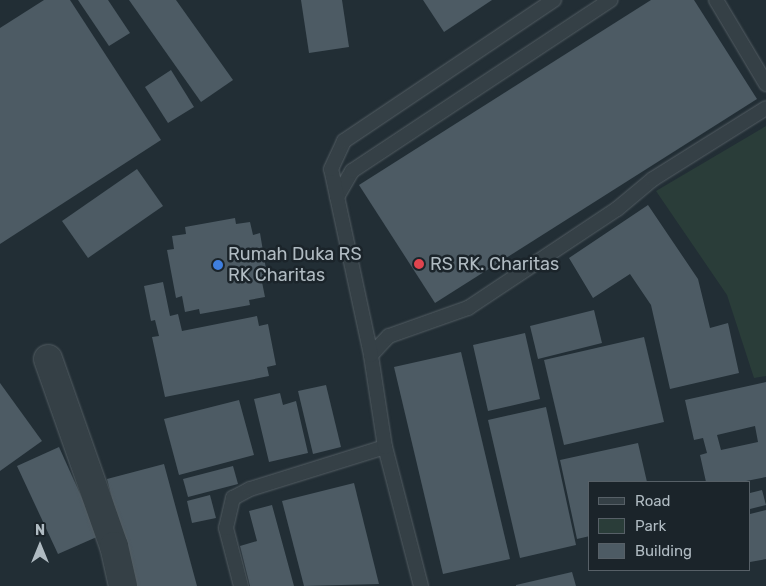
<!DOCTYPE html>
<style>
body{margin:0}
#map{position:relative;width:766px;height:586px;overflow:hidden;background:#222e35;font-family:Rubik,sans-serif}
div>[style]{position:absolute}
.green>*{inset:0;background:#2a3d39}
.building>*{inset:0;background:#4d5b64}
.roads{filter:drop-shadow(0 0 1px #535d63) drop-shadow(0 0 1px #535d63)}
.service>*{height:14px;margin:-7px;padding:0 7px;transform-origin:7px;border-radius:7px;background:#354046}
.minor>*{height:28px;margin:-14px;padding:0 14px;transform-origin:14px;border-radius:14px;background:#354046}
.dots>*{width:14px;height:14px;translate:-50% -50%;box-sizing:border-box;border:2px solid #1b242a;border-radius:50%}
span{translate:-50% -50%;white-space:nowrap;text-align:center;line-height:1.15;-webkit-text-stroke:5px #1b242a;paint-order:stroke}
.poi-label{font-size:18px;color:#b0bbc2}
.left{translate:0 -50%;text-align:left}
.legend{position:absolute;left:588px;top:481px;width:162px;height:90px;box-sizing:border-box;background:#1b242a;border:1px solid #576067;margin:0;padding:6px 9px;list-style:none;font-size:15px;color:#b0bbc2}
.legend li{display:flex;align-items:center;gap:10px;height:25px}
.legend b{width:25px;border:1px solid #576067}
.north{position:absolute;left:15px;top:521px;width:50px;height:50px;-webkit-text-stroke:4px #1b242a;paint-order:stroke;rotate:0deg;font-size:14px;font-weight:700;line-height:20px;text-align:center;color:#b0bbc2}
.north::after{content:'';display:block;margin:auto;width:18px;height:22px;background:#b0bbc2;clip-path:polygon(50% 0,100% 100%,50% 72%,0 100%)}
</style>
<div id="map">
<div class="green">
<i style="clip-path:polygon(766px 126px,766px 376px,754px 378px,727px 295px,656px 191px)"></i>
</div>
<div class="building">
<i style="clip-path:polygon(44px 0,70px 0,161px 140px,0 244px,0 28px)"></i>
<i style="clip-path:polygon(78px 0,108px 0,130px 33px,109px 46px)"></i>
<i style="clip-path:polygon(129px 0,176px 0,233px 80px,201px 102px)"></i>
<i style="clip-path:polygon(301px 0,342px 0,349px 47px,309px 53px)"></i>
<i style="clip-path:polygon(423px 0,492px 0,444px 32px)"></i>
<i style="clip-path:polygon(651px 0,694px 0,757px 99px,435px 303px,359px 185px)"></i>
<i style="clip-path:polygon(171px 70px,194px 107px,168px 123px,145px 87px)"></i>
<i style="clip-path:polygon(137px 169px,163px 206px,88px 258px,62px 221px)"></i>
<i style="clip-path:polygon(648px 205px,698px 279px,710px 328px,728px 323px,739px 373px,670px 389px,651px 305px,630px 274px,593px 298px,569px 258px)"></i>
<i style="clip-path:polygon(235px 218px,236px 224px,250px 222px,253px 235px,260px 233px,268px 281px,262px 282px,265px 297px,249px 300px,250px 305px,200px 314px,199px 309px,185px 312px,182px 296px,176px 298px,167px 250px,174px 249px,172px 236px,186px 234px,185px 227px)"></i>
<i style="clip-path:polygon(163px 282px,170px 316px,178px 314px,182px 331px,257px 316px,259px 326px,268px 324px,276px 365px,267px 367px,269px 376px,165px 397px,152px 337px,159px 336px,155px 320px,151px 321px,144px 286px)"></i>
<i style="clip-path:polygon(594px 310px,602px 343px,538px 359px,530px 326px)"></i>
<i style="clip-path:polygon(525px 333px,540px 399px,488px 411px,473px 345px)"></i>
<i style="clip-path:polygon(644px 337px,664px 422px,564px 445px,544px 360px)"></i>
<i style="clip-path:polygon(461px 352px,510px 559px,443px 574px,394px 367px)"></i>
<i style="clip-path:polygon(evenodd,766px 382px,766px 477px,741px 482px,706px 482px,700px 455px,707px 453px,703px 438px,694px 440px,685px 400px,766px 382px,755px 426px,758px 442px,721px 450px,717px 435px,755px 426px)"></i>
<i style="clip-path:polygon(0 383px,42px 441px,0 471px)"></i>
<i style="clip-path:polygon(326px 385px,341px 447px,313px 454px,298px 391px)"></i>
<i style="clip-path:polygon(280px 393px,283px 405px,296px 401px,308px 453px,269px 462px,254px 399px)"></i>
<i style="clip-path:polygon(239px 400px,254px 455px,179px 475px,164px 419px)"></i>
<i style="clip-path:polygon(546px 407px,576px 545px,520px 558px,488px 420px)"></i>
<i style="clip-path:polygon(638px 443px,647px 482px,590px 482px,590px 536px,577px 539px,560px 460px)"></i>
<i style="clip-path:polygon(59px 447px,99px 536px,58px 554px,17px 466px)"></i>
<i style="clip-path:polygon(164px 464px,197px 586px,135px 586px,107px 479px)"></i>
<i style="clip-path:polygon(233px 466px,238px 484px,188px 497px,183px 479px)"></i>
<i style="clip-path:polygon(354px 483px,379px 584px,304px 586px,282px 501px)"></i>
<i style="clip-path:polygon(762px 490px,766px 505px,750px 509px,750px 493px)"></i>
<i style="clip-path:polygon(210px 495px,216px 518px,192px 523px,187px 501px)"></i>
<i style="clip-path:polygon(272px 505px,294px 586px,250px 586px,240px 546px,257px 541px,249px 511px)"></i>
<i style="clip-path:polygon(766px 510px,766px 559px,750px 562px,750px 514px)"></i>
<i style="clip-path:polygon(572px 572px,576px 586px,516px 586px,516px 585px)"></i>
</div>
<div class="roads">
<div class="service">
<i style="left:716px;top:0;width:98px;rotate:59.2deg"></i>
<i style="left:337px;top:197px;width:30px;rotate:-60deg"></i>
<i style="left:352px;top:171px;width:310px;rotate:-33.5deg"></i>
<i style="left:371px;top:355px;width:26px;rotate:-47deg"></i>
<i style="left:389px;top:336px;width:84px;rotate:-19.5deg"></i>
<i style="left:468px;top:308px;width:179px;rotate:-33.6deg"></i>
<i style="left:617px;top:209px;width:47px;rotate:-39.8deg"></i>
<i style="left:653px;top:179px;width:133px;rotate:-32.1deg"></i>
<i style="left:241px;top:586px;width:60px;rotate:-104.5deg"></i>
<i style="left:226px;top:528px;width:31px;rotate:-77deg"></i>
<i style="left:233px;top:498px;width:19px;rotate:-28deg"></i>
<i style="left:250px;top:489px;width:141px;rotate:-17.3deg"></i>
<i style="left:421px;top:586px;width:144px;rotate:-104.5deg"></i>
<i style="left:385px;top:447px;width:93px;rotate:-98.7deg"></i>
<i style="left:371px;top:355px;width:190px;rotate:-102.1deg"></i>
<i style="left:331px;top:169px;width:31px;rotate:-65deg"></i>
<i style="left:344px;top:141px;width:253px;rotate:-33.9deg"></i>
</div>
<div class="minor">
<i style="left:48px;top:359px;width:198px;rotate:70.6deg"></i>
<i style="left:114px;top:546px;width:41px;rotate:77.3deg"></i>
</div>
</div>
<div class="dots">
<i style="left:419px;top:264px;background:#e0444e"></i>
<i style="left:218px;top:265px;background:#3f7fe0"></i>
</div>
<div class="poi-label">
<span class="left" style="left:228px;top:265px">Rumah Duka RS<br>RK Charitas</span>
<span class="left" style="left:430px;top:264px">RS RK. Charitas</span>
</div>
<ul class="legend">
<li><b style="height:6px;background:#354046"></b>Road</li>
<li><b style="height:14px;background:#2a3d39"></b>Park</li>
<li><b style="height:14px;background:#4d5b64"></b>Building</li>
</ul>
<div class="north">N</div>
</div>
